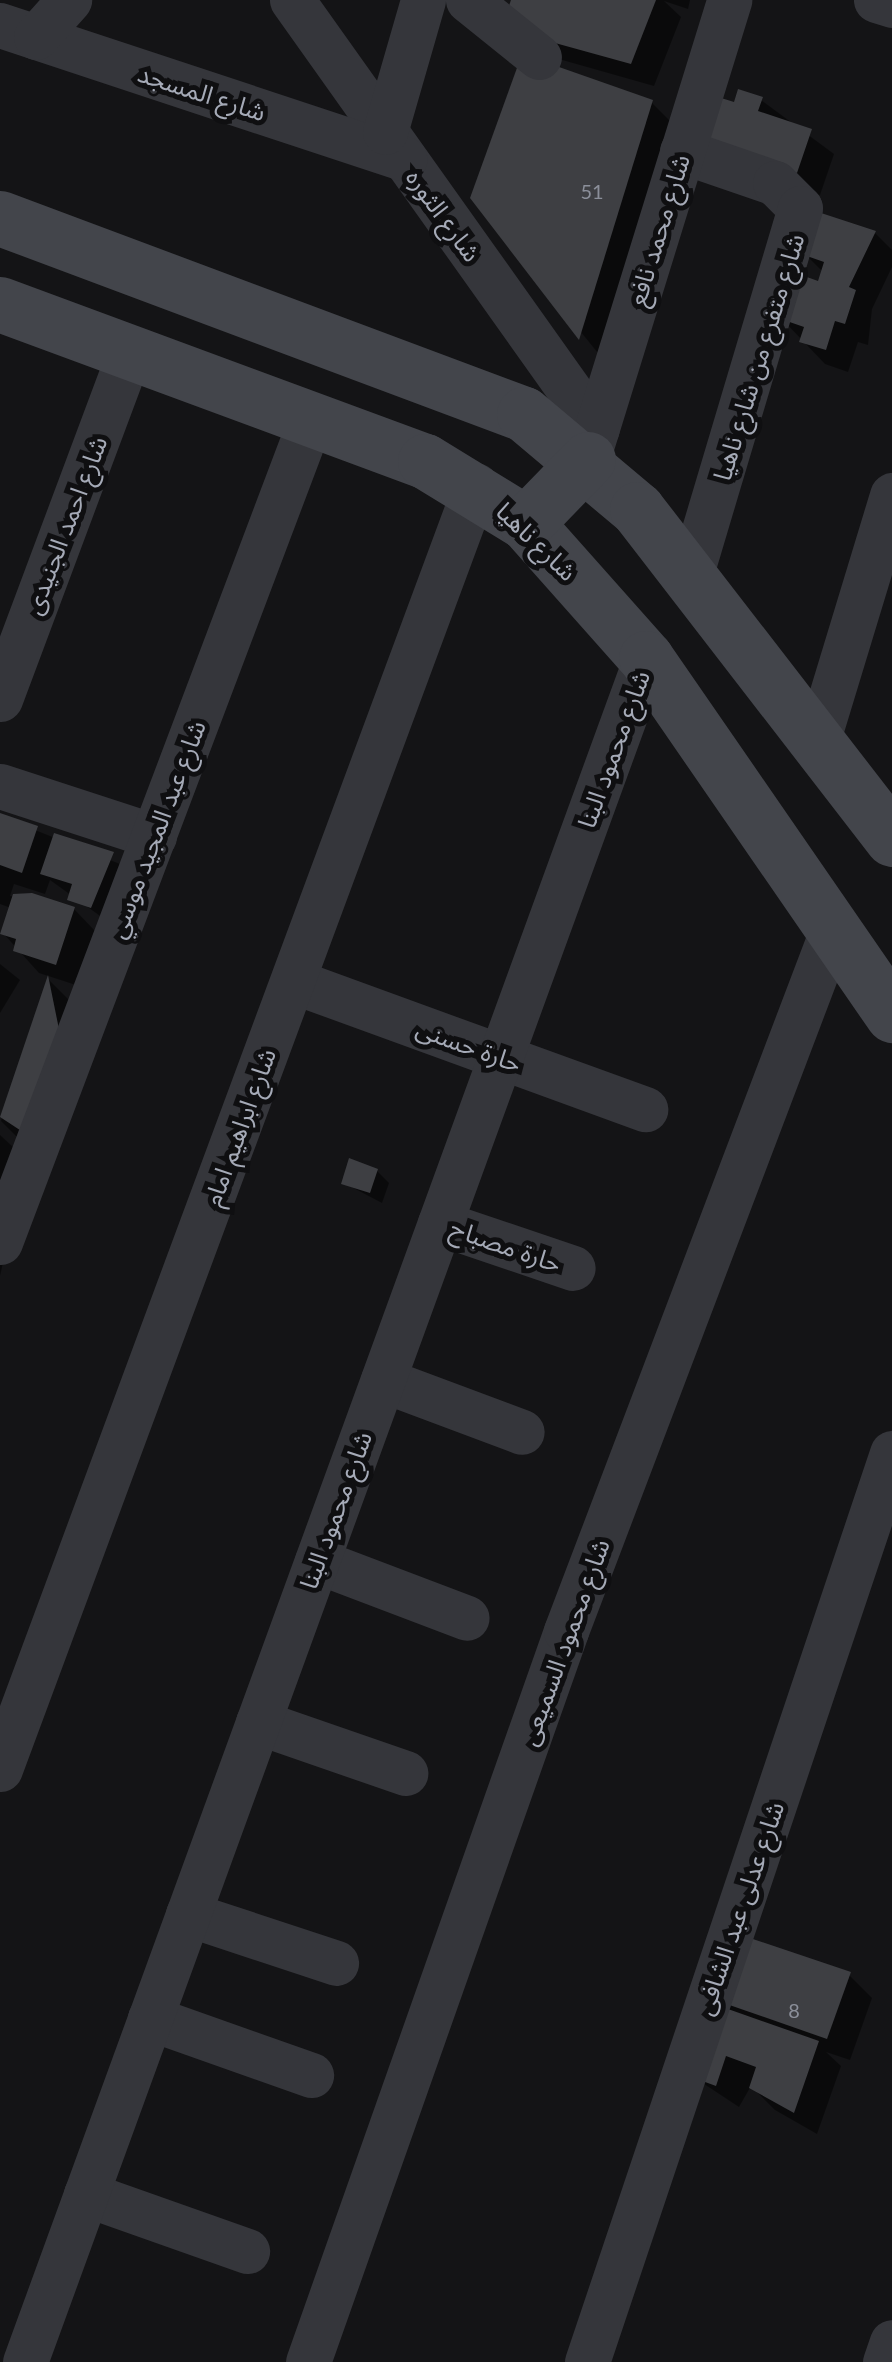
<!DOCTYPE html>
<meta charset="utf-8">
<style>
body{margin:0}
#map{position:relative;width:892px;height:2362px;overflow:hidden;background:#141416;font-family:Lato,"Noto Sans Arabic",sans-serif}
div>[style]{position:absolute}
.shadow>*{inset:0;background:#0007}
.building>*{inset:0;background:#3e3f43}
.street>*{height:45px;margin:-22.5px;padding:0 22.5px;transform-origin:22.5px;border-radius:22.5px;background:#35363b}
.secondary>*{height:55px;margin:-27.5px;padding:0 27.5px;transform-origin:27.5px;border-radius:27.5px;background:#43454b}
span{translate:-50% -50%;white-space:nowrap;text-align:center;line-height:1.15;-webkit-text-stroke:10px #0f0f11;paint-order:stroke}
.number-label{font-size:20px;color:#8b8f9a}
.number-label span{-webkit-text-stroke-width:0}
.street-label{font-size:25px;color:#a5aab7}
</style>
<div id="map">
<div class="shadow">
<i style="clip-path:polygon(514px 0,690px 0,688px 9px,664px 1px,681px 17px,654px 86px,527px 50px)"></i>
<i style="clip-path:polygon(761px 100px,834px 154px,820px 195px,729px 165px,736px 105px)"></i>
<i style="clip-path:polygon(652px 103px,683px 134px,610px 368px,473px 198px)"></i>
<i style="clip-path:polygon(875px 233px,892px 250px,892px 267px,872px 309px,868px 345px,858px 342px,848px 372px,825px 364px,781px 318px,819px 285px,823px 272px,806px 255px)"></i>
<i style="clip-path:polygon(0 816px,125px 866px,103px 918px,50px 880px,45px 894px,14px 884px,10px 896px,74px 909px,96px 932px,79px 986px,39px 973px,3px 933px,11px 908px,0 904px)"></i>
<i style="clip-path:polygon(0 964px,20px 980px,0 1013px)"></i>
<i style="clip-path:polygon(49px 980px,70px 1001px,24px 1144px,1px 1121px)"></i>
<i style="clip-path:polygon(0 1135px,26px 1159px,0 1276px)"></i>
<i style="clip-path:polygon(377px 1171px,389px 1183px,382px 1203px,344px 1183px)"></i>
<i style="clip-path:polygon(849px 1975px,872px 1998px,850px 2060px,826px 2052px,841px 2066px,817px 2134px,775px 2110px,752px 2087px,755px 2079px,739px 2107px,689px 2074px,718px 1999px)"></i>
</div>
<div class="building">
<i style="clip-path:polygon(511px 0,656px 0,631px 64px,501px 28px)"></i>
<i style="clip-path:polygon(522px 54px,653px 100px,579px 340px,470px 198px)"></i>
<i style="clip-path:polygon(738px 89px,763px 97px,758px 111px,812px 129px,797px 173px,703px 143px,718px 97px,734px 102px)"></i>
<i style="clip-path:polygon(818px 212px,876px 231px,849px 287px,856px 290px,845px 324px,835px 321px,826px 350px,799px 342px,804px 327px,778px 318px,793px 272px,818px 281px,824px 262px,804px 255px)"></i>
<i style="clip-path:polygon(0 813px,38px 826px,22px 873px,0 865px)"></i>
<i style="clip-path:polygon(54px 833px,114px 852px,91px 908px,67px 900px,72px 884px,40px 874px)"></i>
<i style="clip-path:polygon(32px 893px,75px 907px,56px 965px,13px 951px,16px 939px,0 934px,13px 894px)"></i>
<i style="clip-path:polygon(48px 975px,62px 1044px,29px 1136px,0 1117px)"></i>
<i style="clip-path:polygon(349px 1158px,378px 1169px,370px 1193px,341px 1184px)"></i>
<i style="clip-path:polygon(738px 1934px,851px 1972px,827px 2039px,715px 2000px)"></i>
<i style="clip-path:polygon(711px 2003px,819px 2041px,794px 2113px,749px 2088px,756px 2067px,726px 2056px,716px 2086px,686px 2075px)"></i>
</div>
<div class="street">
<i style="left:292px;top:0;width:526px;rotate:54.59deg"></i>
<i style="left:468px;top:0;width:91px;rotate:38.8deg"></i>
<i style="left:876px;top:0;width:17px;rotate:17deg"></i>
<i style="left:0;top:25px;width:426px;rotate:18.3deg"></i>
<i style="left:36px;top:37px;width:50px;rotate:-48.3deg"></i>
<i style="left:385px;top:132px;width:137px;rotate:-73.9deg"></i>
<i style="left:682px;top:151px;width:98px;rotate:19deg"></i>
<i style="left:775px;top:183px;width:35px;rotate:45deg"></i>
<i style="left:800px;top:208px;width:384px;rotate:106.6deg"></i>
<i style="left:591px;top:447px;width:468px;rotate:-72.8deg"></i>
<i style="left:0;top:699px;width:371px;rotate:-69.5deg"></i>
<i style="left:818px;top:739px;width:255px;rotate:-73.1deg"></i>
<i style="left:0;top:786px;width:162px;rotate:18deg"></i>
<i style="left:293px;top:981px;width:375px;rotate:20deg"></i>
<i style="left:440px;top:1223px;width:140px;rotate:18.7deg"></i>
<i style="left:0;top:1242px;width:883px;rotate:-69.31deg"></i>
<i style="left:383px;top:1380px;width:148px;rotate:20.5deg"></i>
<i style="left:317px;top:1561px;width:160px;rotate:20.8deg"></i>
<i style="left:258px;top:1722px;width:156px;rotate:19.1deg"></i>
<i style="left:0;top:1769px;width:1369px;rotate:-69.66deg"></i>
<i style="left:188px;top:1914px;width:156px;rotate:18.3deg"></i>
<i style="left:150px;top:2018px;width:171px;rotate:19.5deg"></i>
<i style="left:86px;top:2194px;width:171px;rotate:19.5deg"></i>
<i style="left:25px;top:2362px;width:1814px;rotate:-69.98deg"></i>
<i style="left:308px;top:2362px;width:775px;rotate:-70.56deg"></i>
<i style="left:566px;top:1631px;width:752px;rotate:-69.2deg"></i>
<i style="left:587px;top:2362px;width:959px;rotate:-71.45deg"></i>
<i style="left:885px;top:2362px;width:21px;rotate:-71deg"></i>
</div>
<div class="secondary">
<i style="left:0;top:218px;width:559px;rotate:20.51deg"></i>
<i style="left:524px;top:414px;width:148px;rotate:40.1deg"></i>
<i style="left:637px;top:509px;width:417px;rotate:52.3deg"></i>
<i style="left:0;top:304px;width:453px;rotate:20.3deg"></i>
<i style="left:425px;top:461px;width:119px;rotate:31.5deg"></i>
<i style="left:526px;top:523px;width:181px;rotate:48.4deg"></i>
<i style="left:646px;top:658px;width:434px;rotate:55.4deg"></i>
<i style="left:526px;top:523px;width:89px;rotate:-45.9deg"></i>
</div>
<div class="number-label">
<span style="left:592px;top:191px">51</span>
<span style="left:794px;top:2010px">8</span>
</div>
<div class="street-label">
<span style="left:202px;top:92px;rotate:18deg">شارع المسجد</span>
<span style="left:444px;top:215px;rotate:54deg">شارع الثوره</span>
<span style="left:658px;top:230px;rotate:-73deg">شارع محمد نافع</span>
<span style="left:758px;top:357px;rotate:-73deg">شارع متفرع من شارع ناهيا</span>
<span style="left:65px;top:525px;rotate:-69deg">شارع احمد الجنيدى</span>
<span style="left:537px;top:541px;rotate:44deg">شارع ناهيا</span>
<span style="left:613px;top:749px;rotate:-70deg">شارع محمود البنا</span>
<span style="left:156px;top:829px;rotate:-69deg">شارع عبد المجيد موسي</span>
<span style="left:469px;top:1045px;rotate:20deg">حارة حسنى</span>
<span style="left:239px;top:1127px;rotate:-70deg">شارع ابراهيم امام</span>
<span style="left:506px;top:1245px;rotate:19deg">حارة مصباح</span>
<span style="left:335px;top:1510px;rotate:-70deg">شارع محمود البنا</span>
<span style="left:564px;top:1642px;rotate:-70deg">شارع محمود السميعى</span>
<span style="left:739px;top:1908px;rotate:-71deg">شارع عدلى عبد الشافى</span>
</div>
</div>
